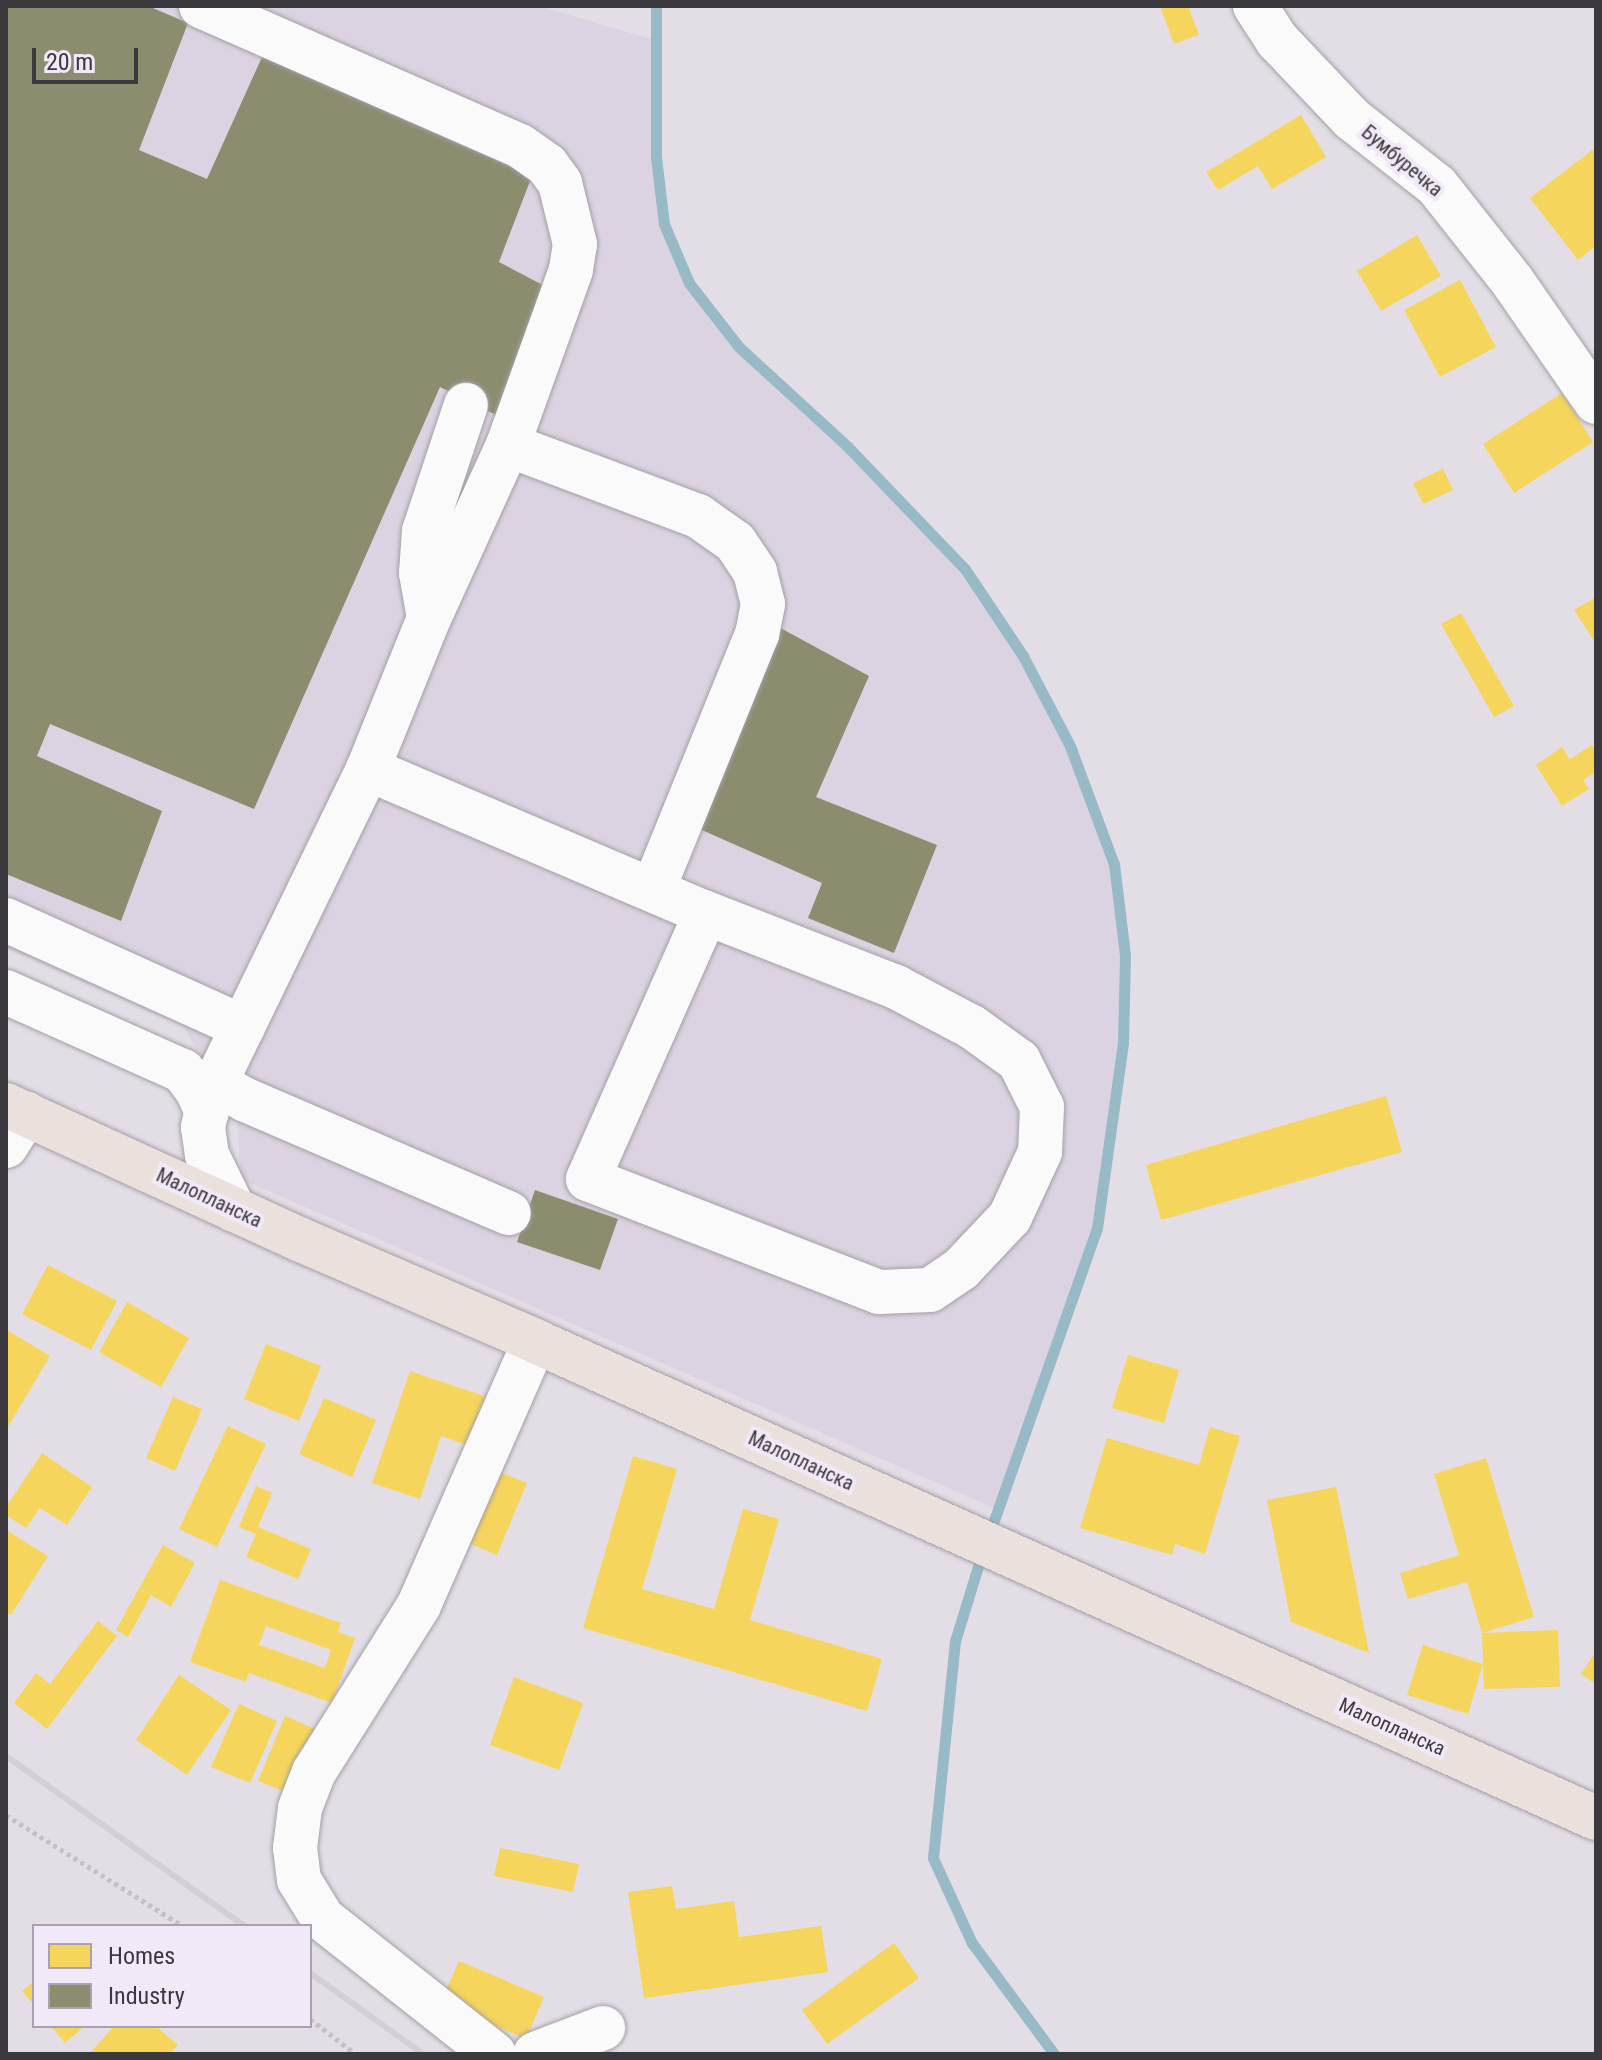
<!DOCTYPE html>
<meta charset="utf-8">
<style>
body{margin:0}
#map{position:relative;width:1602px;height:2060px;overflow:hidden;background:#e3dee6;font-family:"Roboto Condensed",sans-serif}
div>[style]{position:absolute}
.built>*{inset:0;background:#dcd3e2}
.homes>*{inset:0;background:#f6d55c}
.industry>*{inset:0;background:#8c8c6e}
.stream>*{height:11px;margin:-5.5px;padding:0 5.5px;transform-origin:5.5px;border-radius:5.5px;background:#97bac6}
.path>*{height:5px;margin-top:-2.5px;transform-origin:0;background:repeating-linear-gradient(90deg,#c3c1c4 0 4px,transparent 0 8px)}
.roads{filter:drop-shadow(0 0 2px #a39fa6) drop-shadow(0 0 2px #a39fa6)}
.minor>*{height:44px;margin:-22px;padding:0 22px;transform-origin:22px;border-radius:22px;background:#fbfafb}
.major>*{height:44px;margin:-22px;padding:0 22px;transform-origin:22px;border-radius:22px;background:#eae1dd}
.rail>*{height:6px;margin:-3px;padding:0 3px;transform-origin:3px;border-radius:3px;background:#d2d0d3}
span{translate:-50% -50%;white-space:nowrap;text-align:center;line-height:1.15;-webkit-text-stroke:8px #f1e9f8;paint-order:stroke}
.street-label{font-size:20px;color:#3b383e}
.frame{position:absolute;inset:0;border:8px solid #3b383e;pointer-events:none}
.legend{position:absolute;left:32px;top:1924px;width:280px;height:104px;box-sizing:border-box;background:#f1e9f8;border:2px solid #a8a2ae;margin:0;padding:10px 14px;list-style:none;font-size:24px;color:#3b383e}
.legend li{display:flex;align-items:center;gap:16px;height:40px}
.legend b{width:40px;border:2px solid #a8a2ae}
.scale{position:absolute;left:32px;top:48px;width:106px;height:36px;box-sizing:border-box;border:4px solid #3b383e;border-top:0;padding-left:10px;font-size:24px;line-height:28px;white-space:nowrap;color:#3b383e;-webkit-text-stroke:6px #f1e9f8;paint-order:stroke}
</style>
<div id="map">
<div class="built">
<i style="clip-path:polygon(6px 6px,539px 6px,655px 40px,656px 156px,664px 224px,689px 283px,739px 347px,847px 446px,965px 569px,1023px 656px,1070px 746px,1114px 864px,1125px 955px,1123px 1043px,1097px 1228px,996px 1509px,241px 1179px,237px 1124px,245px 1101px,215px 1083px,184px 1027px,6px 948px)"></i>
</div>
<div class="homes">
<i style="clip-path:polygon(1160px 6px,1188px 6px,1199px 35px,1174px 44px)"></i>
<i style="clip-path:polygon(1301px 115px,1326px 157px,1272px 189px,1258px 166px,1218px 190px,1206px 172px)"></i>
<i style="clip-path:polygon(1596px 147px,1596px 246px,1578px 260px,1530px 198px)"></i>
<i style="clip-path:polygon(1417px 235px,1441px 276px,1381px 311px,1357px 271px)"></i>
<i style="clip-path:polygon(1460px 280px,1496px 347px,1440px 377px,1404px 310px)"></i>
<i style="clip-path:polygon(1562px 393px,1593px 442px,1514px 493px,1483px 444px)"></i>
<i style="clip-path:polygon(1443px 469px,1453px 490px,1423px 504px,1413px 483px)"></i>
<i style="clip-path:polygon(1596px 597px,1596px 644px,1574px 610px)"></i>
<i style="clip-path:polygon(1461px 613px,1514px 706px,1494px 717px,1441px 624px)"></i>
<i style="clip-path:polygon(1592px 745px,1596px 751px,1596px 772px,1583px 780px,1589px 789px,1562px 806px,1536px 765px,1562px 747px,1570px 759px)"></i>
<i style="clip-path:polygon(1386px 1096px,1402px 1152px,1161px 1220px,1146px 1165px)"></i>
<i style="clip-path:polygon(48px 1265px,117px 1301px,91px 1350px,22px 1314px)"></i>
<i style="clip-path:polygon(127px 1302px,189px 1338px,161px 1387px,99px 1352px)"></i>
<i style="clip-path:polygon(7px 1330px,50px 1356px,6px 1430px,6px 1332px)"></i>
<i style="clip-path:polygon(266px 1344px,321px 1366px,299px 1421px,244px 1399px)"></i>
<i style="clip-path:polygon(1128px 1355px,1179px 1370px,1164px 1423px,1112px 1408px)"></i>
<i style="clip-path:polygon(410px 1371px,487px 1397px,470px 1446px,441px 1436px,420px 1499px,372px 1483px)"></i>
<i style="clip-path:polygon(173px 1397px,202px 1409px,175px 1471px,146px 1458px)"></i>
<i style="clip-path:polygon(324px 1398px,376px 1420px,352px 1477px,299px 1454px)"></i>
<i style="clip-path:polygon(228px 1426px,266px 1444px,217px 1547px,179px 1529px)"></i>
<i style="clip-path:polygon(1210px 1427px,1240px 1436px,1205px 1554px,1175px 1544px,1172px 1555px,1080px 1528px,1107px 1438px,1199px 1465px)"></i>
<i style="clip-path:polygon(42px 1453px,92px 1487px,67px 1525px,40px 1508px,26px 1528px,6px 1515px,6px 1507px)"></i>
<i style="clip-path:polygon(633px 1456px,677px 1469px,642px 1589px,714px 1609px,743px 1509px,779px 1519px,750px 1620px,882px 1659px,867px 1711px,583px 1628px)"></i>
<i style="clip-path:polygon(1486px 1458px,1534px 1617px,1482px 1633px,1558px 1630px,1560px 1687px,1484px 1689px,1483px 1664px,1468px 1714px,1407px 1695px,1423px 1645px,1483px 1664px,1482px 1633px,1467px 1582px,1408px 1599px,1400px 1573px,1459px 1555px,1434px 1474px)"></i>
<i style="clip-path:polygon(487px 1467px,527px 1483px,497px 1555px,457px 1538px)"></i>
<i style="clip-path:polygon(256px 1486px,272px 1493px,258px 1527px,311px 1549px,298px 1579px,246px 1557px,256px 1534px,239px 1527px)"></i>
<i style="clip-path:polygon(1336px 1487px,1348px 1545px,1369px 1653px,1291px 1622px,1267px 1500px)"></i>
<i style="clip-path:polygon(6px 1530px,48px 1556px,11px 1615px,6px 1612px)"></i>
<i style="clip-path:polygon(163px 1545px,195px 1563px,171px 1607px,151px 1595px,128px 1637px,116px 1630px)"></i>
<i style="clip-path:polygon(evenodd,220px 1580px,341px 1623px,338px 1632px,355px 1638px,332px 1703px,249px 1673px,246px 1682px,190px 1662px,220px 1580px,266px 1626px,331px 1650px,325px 1668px,259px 1645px,266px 1626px)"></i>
<i style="clip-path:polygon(98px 1621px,117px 1636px,47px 1729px,14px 1703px,36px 1673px,50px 1684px)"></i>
<i style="clip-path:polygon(1596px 1651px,1596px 1684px,1581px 1674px)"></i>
<i style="clip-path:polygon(179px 1675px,231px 1710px,187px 1775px,136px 1740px)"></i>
<i style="clip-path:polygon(514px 1677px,583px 1703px,559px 1770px,490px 1745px)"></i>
<i style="clip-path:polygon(239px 1704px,277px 1721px,250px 1783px,211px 1767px)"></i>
<i style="clip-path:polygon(285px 1716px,315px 1729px,289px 1793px,258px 1781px)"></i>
<i style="clip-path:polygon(500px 1848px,579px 1864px,573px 1892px,494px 1876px)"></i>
<i style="clip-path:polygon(672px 1886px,676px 1909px,734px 1901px,739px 1937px,821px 1926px,828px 1972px,644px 1998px,628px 1892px)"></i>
<i style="clip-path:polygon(894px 1943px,919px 1978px,827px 2044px,802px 2010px)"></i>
<i style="clip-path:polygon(459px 1961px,544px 1997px,526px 2039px,441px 2002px)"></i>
<i style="clip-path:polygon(34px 1981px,34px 2005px,22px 1991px)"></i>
<i style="clip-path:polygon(51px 2026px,85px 2026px,65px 2043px)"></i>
<i style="clip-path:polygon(114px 2026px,156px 2026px,178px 2045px,169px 2054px,94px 2054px,91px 2052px)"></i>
</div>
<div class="industry">
<i style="clip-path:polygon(6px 6px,148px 6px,188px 23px,139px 150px,207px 179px,262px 57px,532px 176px,499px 262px,554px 291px,496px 415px,440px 387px,254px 809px,50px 724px,37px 756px,162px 811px,121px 921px,6px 874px)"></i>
<i style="clip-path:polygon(773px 624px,869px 676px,816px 797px,937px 845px,894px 953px,808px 918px,822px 883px,695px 827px)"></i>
<i style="clip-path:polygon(535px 1190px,618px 1219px,600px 1270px,517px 1242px)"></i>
</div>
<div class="stream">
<i style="left:656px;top:6px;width:151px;rotate:90deg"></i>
<i style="left:656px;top:157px;width:67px;rotate:83.2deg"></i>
<i style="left:664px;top:224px;width:64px;rotate:67deg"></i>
<i style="left:689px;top:283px;width:81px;rotate:52deg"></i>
<i style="left:739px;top:347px;width:147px;rotate:42.5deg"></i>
<i style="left:847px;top:446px;width:170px;rotate:46.2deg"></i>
<i style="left:965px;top:569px;width:105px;rotate:56.3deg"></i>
<i style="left:1023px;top:656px;width:102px;rotate:62.4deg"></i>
<i style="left:1070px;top:746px;width:126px;rotate:69.6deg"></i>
<i style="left:1114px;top:864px;width:92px;rotate:83.1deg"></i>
<i style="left:1125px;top:955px;width:88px;rotate:91.3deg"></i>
<i style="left:1123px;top:1043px;width:187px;rotate:98deg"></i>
<i style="left:1097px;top:1228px;width:324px;rotate:109.4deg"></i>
<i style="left:983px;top:1550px;width:95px;rotate:107.1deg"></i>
<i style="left:955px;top:1641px;width:218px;rotate:95.8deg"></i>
<i style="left:933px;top:1858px;width:94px;rotate:65.4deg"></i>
<i style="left:972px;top:1943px;width:138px;rotate:53.5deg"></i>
</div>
<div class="path">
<i style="left:6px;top:1815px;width:209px;rotate:32.1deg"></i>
<i style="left:310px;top:2019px;width:58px;rotate:37.3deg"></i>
</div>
<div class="roads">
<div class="minor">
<i style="left:201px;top:6px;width:348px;rotate:23.7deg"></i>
<i style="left:520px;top:146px;width:33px;rotate:35deg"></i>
<i style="left:547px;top:165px;width:22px;rotate:54deg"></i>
<i style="left:560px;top:183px;width:63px;rotate:76.2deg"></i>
<i style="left:575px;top:244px;width:26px;rotate:99deg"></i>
<i style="left:571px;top:270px;width:186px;rotate:109.8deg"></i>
<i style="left:508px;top:445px;width:190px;rotate:114.5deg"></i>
<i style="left:429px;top:618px;width:163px;rotate:112deg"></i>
<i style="left:368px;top:769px;width:359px;rotate:115.9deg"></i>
<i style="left:211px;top:1092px;width:36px;rotate:103deg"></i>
<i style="left:203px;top:1127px;width:28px;rotate:82deg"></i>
<i style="left:207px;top:1155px;width:61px;rotate:63.9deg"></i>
<i style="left:1255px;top:6px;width:40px;rotate:57.1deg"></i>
<i style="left:1277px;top:40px;width:109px;rotate:46.5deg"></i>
<i style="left:1352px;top:119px;width:108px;rotate:38.2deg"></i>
<i style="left:1437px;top:186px;width:122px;rotate:51.6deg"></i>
<i style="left:1513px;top:282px;width:146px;rotate:55.3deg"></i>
<i style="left:508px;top:445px;width:203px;rotate:20.5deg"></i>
<i style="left:698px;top:516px;width:45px;rotate:35.1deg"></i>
<i style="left:735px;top:542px;width:36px;rotate:56deg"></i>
<i style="left:755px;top:572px;width:33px;rotate:76deg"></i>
<i style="left:763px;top:604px;width:31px;rotate:101deg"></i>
<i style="left:757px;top:634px;width:274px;rotate:112.1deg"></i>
<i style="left:429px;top:618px;width:46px;rotate:-100.1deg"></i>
<i style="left:421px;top:573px;width:42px;rotate:-85.9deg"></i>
<i style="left:424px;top:531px;width:133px;rotate:-71.6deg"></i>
<i style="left:368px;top:769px;width:367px;rotate:23.1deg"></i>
<i style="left:706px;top:913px;width:204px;rotate:21.3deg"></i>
<i style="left:896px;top:987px;width:86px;rotate:27.8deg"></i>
<i style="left:972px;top:1027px;width:58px;rotate:35.9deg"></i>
<i style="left:1019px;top:1061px;width:51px;rotate:63.4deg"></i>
<i style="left:1042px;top:1107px;width:45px;rotate:92.5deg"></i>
<i style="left:1040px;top:1152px;width:72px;rotate:114.8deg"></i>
<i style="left:1010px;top:1217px;width:71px;rotate:133.3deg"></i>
<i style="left:961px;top:1269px;width:37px;rotate:146deg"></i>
<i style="left:930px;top:1290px;width:51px;rotate:177.8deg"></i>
<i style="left:879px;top:1292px;width:312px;rotate:-158.8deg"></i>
<i style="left:588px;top:1179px;width:291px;rotate:-66.1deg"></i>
<i style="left:6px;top:920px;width:260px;rotate:24.3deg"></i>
<i style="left:6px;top:992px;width:194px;rotate:24.1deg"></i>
<i style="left:183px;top:1071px;width:26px;rotate:54deg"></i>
<i style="left:198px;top:1092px;width:22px;rotate:66deg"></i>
<i style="left:215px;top:1083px;width:35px;rotate:29deg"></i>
<i style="left:246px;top:1100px;width:286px;rotate:23.3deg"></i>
<i style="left:6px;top:1146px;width:38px;rotate:-58deg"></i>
<i style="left:494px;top:2054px;width:218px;rotate:-141.7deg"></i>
<i style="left:323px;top:1919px;width:46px;rotate:-121.6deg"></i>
<i style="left:299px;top:1880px;width:32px;rotate:-97deg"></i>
<i style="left:295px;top:1848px;width:40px;rotate:-82.9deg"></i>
<i style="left:300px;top:1808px;width:39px;rotate:-69deg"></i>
<i style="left:314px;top:1772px;width:197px;rotate:-57.8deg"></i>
<i style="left:419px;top:1605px;width:288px;rotate:-66.3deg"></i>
<i style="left:535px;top:2054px;width:73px;rotate:-20.9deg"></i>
</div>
<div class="major">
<i style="left:6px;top:1105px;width:324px;rotate:24.6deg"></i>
<i style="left:301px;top:1240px;width:255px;rotate:23.3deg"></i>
<i style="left:535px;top:1341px;width:1163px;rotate:24.21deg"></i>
</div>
</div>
<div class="rail">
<i style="left:6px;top:1756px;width:292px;rotate:35.5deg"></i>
<i style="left:310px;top:1973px;width:139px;rotate:35.6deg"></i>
</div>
<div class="street-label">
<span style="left:1402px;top:161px;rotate:40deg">Бумбуречка</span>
<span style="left:209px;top:1198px;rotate:25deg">Малопланска</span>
<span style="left:801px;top:1461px;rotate:25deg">Малопланска</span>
<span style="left:1392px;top:1727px;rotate:24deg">Малопланска</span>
</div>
<div class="frame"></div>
<ul class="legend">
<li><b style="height:22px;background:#f6d55c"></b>Homes</li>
<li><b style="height:22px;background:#8c8c6e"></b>Industry</li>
</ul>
<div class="scale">20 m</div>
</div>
